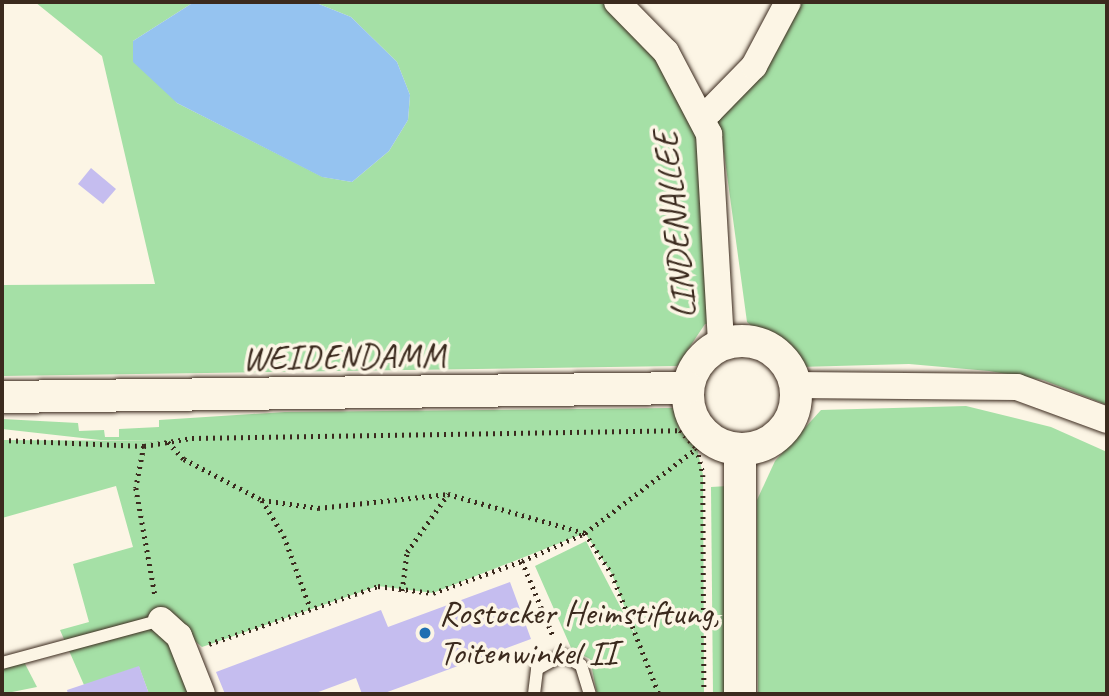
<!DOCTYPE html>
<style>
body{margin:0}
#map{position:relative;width:1109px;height:696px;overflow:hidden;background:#fcf5e5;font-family:Caveat,sans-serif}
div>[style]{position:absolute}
.green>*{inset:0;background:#a5e0a6}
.water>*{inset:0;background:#95c3f0}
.building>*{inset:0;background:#c5bdef}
.path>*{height:4.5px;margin-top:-2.25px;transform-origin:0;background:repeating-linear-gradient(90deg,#3b2a1e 0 2px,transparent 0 7px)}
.roads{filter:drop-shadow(0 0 2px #3b2a1e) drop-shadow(0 0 2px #3b2a1e)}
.service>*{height:12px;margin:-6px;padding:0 6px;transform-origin:6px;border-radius:6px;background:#fcf5e5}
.minor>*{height:26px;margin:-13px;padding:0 13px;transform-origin:13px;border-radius:13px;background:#fcf5e5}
.tertiary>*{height:32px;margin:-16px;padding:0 16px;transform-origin:16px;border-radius:16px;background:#fcf5e5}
.tertiary>.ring{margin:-16px;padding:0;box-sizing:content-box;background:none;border:32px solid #fcf5e5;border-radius:50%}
.dots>*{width:19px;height:19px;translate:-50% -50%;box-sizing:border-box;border:4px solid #fcf5e5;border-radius:50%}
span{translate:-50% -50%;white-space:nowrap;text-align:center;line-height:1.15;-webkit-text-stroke:7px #fcf5e5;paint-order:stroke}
.street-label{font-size:35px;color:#3b2a1e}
.poi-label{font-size:35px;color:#3b2a1e}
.left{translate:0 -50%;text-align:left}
.frame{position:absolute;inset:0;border:4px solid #3b2a1e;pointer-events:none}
</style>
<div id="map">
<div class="green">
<i style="clip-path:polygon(35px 2px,194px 2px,133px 41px,177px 103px,323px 177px,352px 182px,389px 151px,408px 120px,410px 95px,397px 62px,351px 17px,314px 2px,617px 2px,700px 112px,721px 322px,705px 324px,677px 366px,2px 376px,2px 285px,155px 284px,102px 56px)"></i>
<i style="clip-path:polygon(788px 2px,1107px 2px,1107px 405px,1043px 380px,989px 371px,909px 364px,799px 367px,747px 322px,722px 138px,710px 111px)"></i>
<i style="clip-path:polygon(966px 406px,1051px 427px,1107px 452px,1107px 694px,758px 694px,757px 500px,775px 461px,821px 410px)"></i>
<i style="clip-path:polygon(673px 408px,680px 430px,697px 448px,703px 475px,704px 694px,597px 694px,590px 659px,572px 650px,535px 566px,586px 541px,636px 637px,612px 574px,585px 533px,433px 593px,378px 586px,202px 647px,195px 641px,202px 694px,149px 694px,139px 667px,84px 685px,60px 630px,89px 622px,73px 564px,133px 547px,116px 486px,2px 518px,2px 440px,168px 441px,100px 440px,2px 429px,2px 419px,78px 423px,79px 431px,104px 430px,105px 437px,119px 437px,119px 429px,159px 427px,159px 420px,285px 412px)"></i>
<i style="clip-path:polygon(728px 486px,729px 694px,713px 694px,711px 487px)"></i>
<i style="clip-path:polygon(22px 658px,37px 687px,2px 694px,2px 663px)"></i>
</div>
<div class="water">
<i style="clip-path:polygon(194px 2px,314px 2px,351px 17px,397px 62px,410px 95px,408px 120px,389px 151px,352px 182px,322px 177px,177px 103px,133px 62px,133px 41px)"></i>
</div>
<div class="building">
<i style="clip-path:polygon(91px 168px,116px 189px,103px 204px,78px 184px)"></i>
<i style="clip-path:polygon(510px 582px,531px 639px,382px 694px,362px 694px,356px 678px,313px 694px,225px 694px,216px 672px,381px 610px,388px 627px)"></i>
<i style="clip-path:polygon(139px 666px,149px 694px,68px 694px,67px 690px)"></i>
</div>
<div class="path">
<i style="left:2px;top:440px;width:142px;rotate:2.4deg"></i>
<i style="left:144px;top:446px;width:49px;rotate:-9.5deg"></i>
<i style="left:192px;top:438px;width:488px;rotate:-0.9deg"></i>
<i style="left:680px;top:430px;width:25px;rotate:47deg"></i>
<i style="left:697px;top:448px;width:28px;rotate:77deg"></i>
<i style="left:703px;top:475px;width:219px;rotate:89.7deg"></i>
<i style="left:168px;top:442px;width:23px;rotate:47deg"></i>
<i style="left:184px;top:459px;width:88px;rotate:27.7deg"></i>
<i style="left:262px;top:500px;width:57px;rotate:8.1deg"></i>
<i style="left:318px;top:508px;width:131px;rotate:-6.1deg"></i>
<i style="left:448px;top:494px;width:142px;rotate:15.9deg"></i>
<i style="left:585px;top:533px;width:49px;rotate:56.6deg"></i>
<i style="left:612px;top:574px;width:129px;rotate:68.6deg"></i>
<i style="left:144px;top:446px;width:43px;rotate:100.8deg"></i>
<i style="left:136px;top:488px;width:109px;rotate:79.9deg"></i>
<i style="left:262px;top:500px;width:42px;rotate:58.6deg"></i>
<i style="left:284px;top:536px;width:76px;rotate:69.9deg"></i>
<i style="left:522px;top:561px;width:83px;rotate:67.4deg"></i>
<i style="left:402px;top:591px;width:39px;rotate:-83deg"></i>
<i style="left:407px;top:552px;width:71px;rotate:-54.7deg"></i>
<i style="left:209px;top:644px;width:179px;rotate:-18.9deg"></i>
<i style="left:378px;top:586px;width:55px;rotate:7.3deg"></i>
<i style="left:433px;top:593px;width:95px;rotate:-19.8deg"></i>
<i style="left:522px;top:561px;width:69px;rotate:-24deg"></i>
<i style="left:585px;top:533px;width:141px;rotate:-37.2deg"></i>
</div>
<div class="roads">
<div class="service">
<i style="left:2px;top:663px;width:165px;rotate:-15.1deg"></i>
<i style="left:534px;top:694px;width:25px;rotate:-83deg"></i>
<i style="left:537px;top:669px;width:29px;rotate:-29deg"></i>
<i style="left:562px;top:655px;width:21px;rotate:28deg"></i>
<i style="left:581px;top:665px;width:30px;rotate:73deg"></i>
</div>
<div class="minor">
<i style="left:617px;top:2px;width:70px;rotate:45.6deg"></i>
<i style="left:666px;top:52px;width:93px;rotate:62.3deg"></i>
<i style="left:709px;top:134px;width:211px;rotate:86.7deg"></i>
<i style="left:700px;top:112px;width:10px;rotate:-6deg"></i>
<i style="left:710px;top:111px;width:63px;rotate:-45.6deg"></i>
<i style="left:754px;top:66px;width:72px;rotate:-62deg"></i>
<i style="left:794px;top:385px;width:223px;rotate:0.5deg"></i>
<i style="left:1017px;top:387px;width:96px;rotate:20.1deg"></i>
<i style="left:161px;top:620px;width:24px;rotate:42deg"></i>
<i style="left:179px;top:636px;width:62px;rotate:68.4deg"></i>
</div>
<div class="tertiary">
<i class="ring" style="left:688px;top:341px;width:76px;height:76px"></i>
<i style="left:2px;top:397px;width:686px;rotate:-0.75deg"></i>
<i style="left:740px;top:694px;width:245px;rotate:-90deg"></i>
</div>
</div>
<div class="dots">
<i style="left:425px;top:633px;background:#1f6fb2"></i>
</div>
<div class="street-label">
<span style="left:675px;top:225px;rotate:-96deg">LINDENALLEE</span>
<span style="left:344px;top:357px;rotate:-1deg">WEIDENDAMM</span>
</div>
<div class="poi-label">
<span class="left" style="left:439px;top:633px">Rostocker Heimstiftung,<br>Toitenwinkel II</span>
</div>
<div class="frame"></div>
</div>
